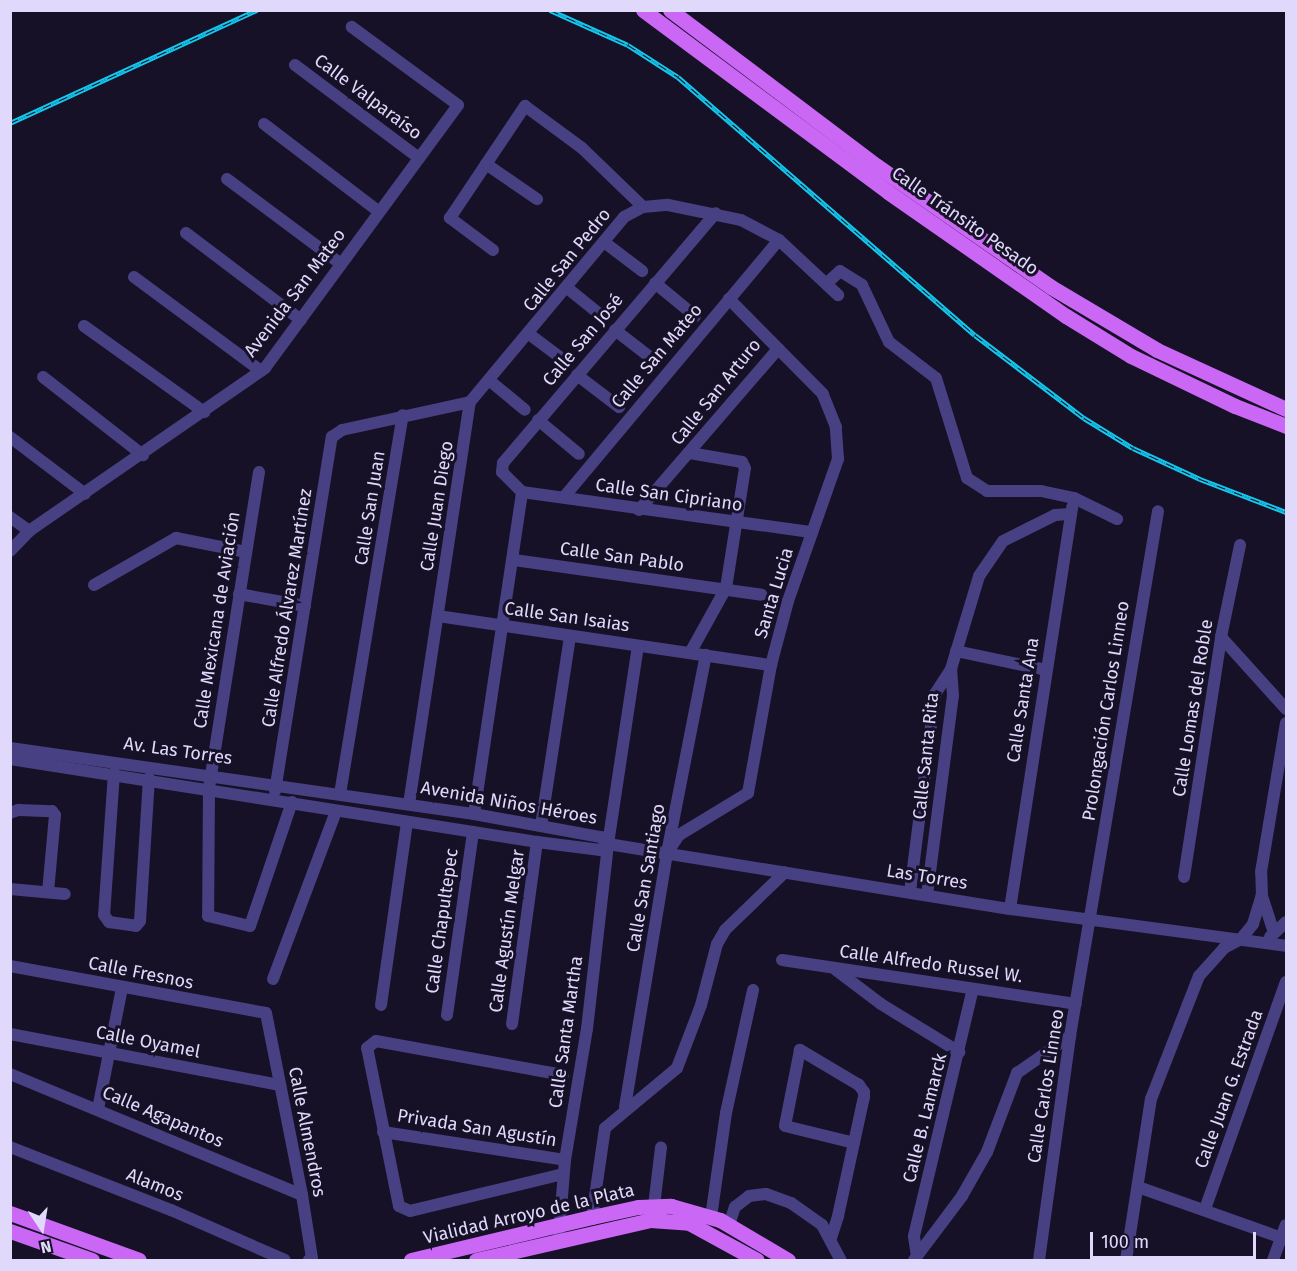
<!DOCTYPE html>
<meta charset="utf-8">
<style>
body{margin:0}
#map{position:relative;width:1297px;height:1271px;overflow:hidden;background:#161126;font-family:"Fira Sans",sans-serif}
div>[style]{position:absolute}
.minor>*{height:12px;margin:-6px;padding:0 6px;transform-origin:6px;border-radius:6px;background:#474082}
.major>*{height:15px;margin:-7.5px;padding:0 7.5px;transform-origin:7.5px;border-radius:7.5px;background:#ca68f5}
.rail>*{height:5px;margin-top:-2.5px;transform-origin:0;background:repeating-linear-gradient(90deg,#161126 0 9px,#13c9ef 0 18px);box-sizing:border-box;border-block:2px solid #13c9ef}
span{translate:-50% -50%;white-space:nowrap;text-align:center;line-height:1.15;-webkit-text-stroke:6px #161126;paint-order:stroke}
.street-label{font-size:18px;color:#e0d9fc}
.frame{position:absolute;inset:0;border:12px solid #e0d9fc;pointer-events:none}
.north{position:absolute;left:12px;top:1199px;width:60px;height:60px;-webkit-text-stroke:4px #161126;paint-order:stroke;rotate:168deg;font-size:16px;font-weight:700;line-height:24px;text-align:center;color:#e0d9fc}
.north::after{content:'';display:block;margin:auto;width:21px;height:27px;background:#e0d9fc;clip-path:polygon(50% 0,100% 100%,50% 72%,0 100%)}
.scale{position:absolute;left:1090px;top:1232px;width:166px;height:27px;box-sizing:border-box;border:3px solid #e0d9fc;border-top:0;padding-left:8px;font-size:18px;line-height:21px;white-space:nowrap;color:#e0d9fc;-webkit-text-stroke:4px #161126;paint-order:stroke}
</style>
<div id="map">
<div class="minor">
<i style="left:295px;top:65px;width:155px;rotate:36.9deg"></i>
<i style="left:264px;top:124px;width:143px;rotate:37.3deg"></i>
<i style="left:486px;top:164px;width:62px;rotate:34.5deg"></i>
<i style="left:227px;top:179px;width:142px;rotate:36.7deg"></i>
<i style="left:186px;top:233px;width:144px;rotate:37.1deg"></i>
<i style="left:604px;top:242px;width:48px;rotate:37.3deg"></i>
<i style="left:493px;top:250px;width:54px;rotate:-143.3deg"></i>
<i style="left:450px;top:218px;width:135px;rotate:-56.2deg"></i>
<i style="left:525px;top:106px;width:71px;rotate:36.4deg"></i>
<i style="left:582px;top:148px;width:85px;rotate:44deg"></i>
<i style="left:134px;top:277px;width:158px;rotate:36.5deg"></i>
<i style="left:655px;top:283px;width:52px;rotate:39.5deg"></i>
<i style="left:826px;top:284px;width:19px;rotate:-43deg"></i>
<i style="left:840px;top:271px;width:26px;rotate:32deg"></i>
<i style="left:862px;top:285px;width:63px;rotate:64.7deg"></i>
<i style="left:889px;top:342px;width:59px;rotate:37.5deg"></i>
<i style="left:936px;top:378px;width:105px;rotate:72.8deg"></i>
<i style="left:967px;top:478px;width:24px;rotate:33deg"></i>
<i style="left:987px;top:491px;width:54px"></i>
<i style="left:1041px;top:491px;width:34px;rotate:12deg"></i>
<i style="left:1074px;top:498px;width:48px;rotate:26deg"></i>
<i style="left:566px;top:287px;width:48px;rotate:39deg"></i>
<i style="left:84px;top:326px;width:148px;rotate:35.6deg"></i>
<i style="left:615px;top:330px;width:51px;rotate:37.8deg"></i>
<i style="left:529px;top:334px;width:45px;rotate:36.9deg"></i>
<i style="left:577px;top:375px;width:53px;rotate:37.3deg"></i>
<i style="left:43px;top:377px;width:127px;rotate:38deg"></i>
<i style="left:490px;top:381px;width:45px;rotate:39.6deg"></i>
<i style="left:470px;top:402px;width:241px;rotate:-50.2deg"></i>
<i style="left:624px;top:217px;width:21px;rotate:-28deg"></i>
<i style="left:643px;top:207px;width:25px;rotate:-5deg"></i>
<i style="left:668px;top:205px;width:75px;rotate:11.6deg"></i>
<i style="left:741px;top:220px;width:43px;rotate:27.8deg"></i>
<i style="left:779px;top:240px;width:81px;rotate:43deg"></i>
<i style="left:538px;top:420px;width:53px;rotate:39.7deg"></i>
<i style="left:10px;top:437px;width:94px;rotate:37.2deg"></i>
<i style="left:259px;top:472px;width:320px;rotate:99deg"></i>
<i style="left:209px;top:788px;width:128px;rotate:90.4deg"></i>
<i style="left:208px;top:916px;width:43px;rotate:13.4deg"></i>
<i style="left:250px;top:926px;width:131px;rotate:-71.3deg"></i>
<i style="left:522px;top:492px;width:28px;rotate:-135deg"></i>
<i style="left:502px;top:472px;width:9px;rotate:-84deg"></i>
<i style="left:503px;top:463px;width:328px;rotate:-49.6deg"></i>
<i style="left:522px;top:492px;width:293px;rotate:7.9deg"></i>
<i style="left:564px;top:497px;width:335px;rotate:-50.1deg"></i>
<i style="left:639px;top:510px;width:213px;rotate:-49.2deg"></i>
<i style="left:10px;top:517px;width:24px;rotate:36deg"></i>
<i style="left:10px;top:551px;width:28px;rotate:-46deg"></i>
<i style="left:29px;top:531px;width:287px;rotate:-34.6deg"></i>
<i style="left:265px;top:368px;width:326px;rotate:-53.7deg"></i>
<i style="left:458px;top:105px;width:132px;rotate:-143.7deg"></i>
<i style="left:514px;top:560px;width:250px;rotate:8deg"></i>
<i style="left:94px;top:585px;width:95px;rotate:-29.8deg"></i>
<i style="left:176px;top:538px;width:71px;rotate:11.3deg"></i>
<i style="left:239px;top:594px;width:67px;rotate:10.3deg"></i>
<i style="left:438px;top:616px;width:337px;rotate:8.4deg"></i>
<i style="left:1221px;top:637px;width:97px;rotate:47.9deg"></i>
<i style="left:956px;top:651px;width:92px;rotate:11.9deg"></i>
<i style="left:690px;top:653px;width:74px;rotate:-61deg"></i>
<i style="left:726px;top:588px;width:121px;rotate:-81deg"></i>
<i style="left:745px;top:468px;width:7px;rotate:-117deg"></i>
<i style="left:742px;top:462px;width:53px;rotate:-170.2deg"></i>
<i style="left:10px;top:748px;width:469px;rotate:8.1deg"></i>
<i style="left:474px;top:814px;width:129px;rotate:10.3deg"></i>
<i style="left:601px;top:837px;width:10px;rotate:45deg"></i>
<i style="left:10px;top:759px;width:533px;rotate:8.95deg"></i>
<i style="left:537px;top:842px;width:64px;rotate:7.2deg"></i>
<i style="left:600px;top:850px;width:10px;rotate:-37deg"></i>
<i style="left:114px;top:773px;width:142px;rotate:94deg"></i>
<i style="left:104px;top:915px;width:9px;rotate:54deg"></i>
<i style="left:109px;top:922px;width:27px;rotate:8deg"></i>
<i style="left:136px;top:926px;width:6px;rotate:-51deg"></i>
<i style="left:140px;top:921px;width:143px;rotate:-86.4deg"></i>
<i style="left:275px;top:791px;width:359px;rotate:-80.9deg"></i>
<i style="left:332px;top:437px;width:12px;rotate:-35deg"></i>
<i style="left:342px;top:430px;width:131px;rotate:-12.3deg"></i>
<i style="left:340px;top:794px;width:384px;rotate:-80.6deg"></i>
<i style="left:409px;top:804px;width:407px;rotate:-81.4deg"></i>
<i style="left:10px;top:813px;width:9px;rotate:-21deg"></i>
<i style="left:18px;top:810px;width:34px;rotate:2deg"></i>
<i style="left:52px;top:811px;width:5px;rotate:53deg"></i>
<i style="left:55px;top:815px;width:77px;rotate:95.2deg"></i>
<i style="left:474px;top:814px;width:326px;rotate:-81.5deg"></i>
<i style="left:541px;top:826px;width:192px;rotate:-81.3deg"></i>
<i style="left:608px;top:844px;width:407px;rotate:9.2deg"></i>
<i style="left:1010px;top:909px;width:278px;rotate:7.6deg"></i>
<i style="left:667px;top:853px;width:22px;rotate:-56deg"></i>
<i style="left:679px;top:835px;width:81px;rotate:-31.3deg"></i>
<i style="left:748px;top:793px;width:130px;rotate:-79.8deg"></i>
<i style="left:771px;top:665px;width:66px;rotate:-75.1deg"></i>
<i style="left:788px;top:601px;width:151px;rotate:-70.6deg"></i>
<i style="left:838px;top:459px;width:32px;rotate:-94deg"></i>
<i style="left:836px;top:427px;width:35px;rotate:-112deg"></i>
<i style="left:823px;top:394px;width:134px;rotate:-134.7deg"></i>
<i style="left:1184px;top:877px;width:243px;rotate:-81.2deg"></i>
<i style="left:1221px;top:637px;width:94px;rotate:-78.3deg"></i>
<i style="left:10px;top:889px;width:55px;rotate:5.2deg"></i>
<i style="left:910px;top:892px;width:200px;rotate:-82.8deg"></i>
<i style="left:935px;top:694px;width:30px;rotate:-57deg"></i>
<i style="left:951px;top:669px;width:97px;rotate:-73.2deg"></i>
<i style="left:979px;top:576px;width:42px;rotate:-55.6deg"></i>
<i style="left:1003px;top:541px;width:58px;rotate:-26.6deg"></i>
<i style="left:1055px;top:515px;width:16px;rotate:-4deg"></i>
<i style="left:927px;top:895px;width:201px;rotate:-82.6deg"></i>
<i style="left:953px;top:696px;width:27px;rotate:-94deg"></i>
<i style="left:1010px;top:909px;width:407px;rotate:-81.2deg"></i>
<i style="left:1274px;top:933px;width:40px;rotate:-108deg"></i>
<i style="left:1262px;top:895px;width:23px;rotate:-92deg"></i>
<i style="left:1261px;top:872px;width:151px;rotate:-80.5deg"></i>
<i style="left:1270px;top:937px;width:22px;rotate:-43deg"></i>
<i style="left:782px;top:960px;width:297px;rotate:8.5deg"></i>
<i style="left:10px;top:966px;width:260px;rotate:10.4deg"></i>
<i style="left:266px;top:1013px;width:186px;rotate:78.8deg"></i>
<i style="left:302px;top:1195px;width:64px;rotate:81deg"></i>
<i style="left:312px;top:1258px;width:4px;rotate:146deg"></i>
<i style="left:836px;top:970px;width:56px;rotate:37.1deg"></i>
<i style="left:881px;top:1004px;width:92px;rotate:31.6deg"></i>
<i style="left:273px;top:979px;width:179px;rotate:-69.4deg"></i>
<i style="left:381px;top:1005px;width:185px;rotate:-81.9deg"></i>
<i style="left:447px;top:1015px;width:185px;rotate:-81.9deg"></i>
<i style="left:512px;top:1024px;width:184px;rotate:-82.2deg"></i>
<i style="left:10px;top:1034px;width:275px;rotate:10.7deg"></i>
<i style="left:10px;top:1074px;width:316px;rotate:22.5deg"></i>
<i style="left:625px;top:1107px;width:257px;rotate:-80.6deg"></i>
<i style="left:667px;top:853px;width:202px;rotate:-78.9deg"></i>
<i style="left:98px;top:1109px;width:123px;rotate:-78.8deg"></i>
<i style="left:383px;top:1132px;width:184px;rotate:8.7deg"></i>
<i style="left:10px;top:1147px;width:173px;rotate:21.4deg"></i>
<i style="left:171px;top:1210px;width:124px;rotate:23.7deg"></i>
<i style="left:563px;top:1174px;width:157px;rotate:166.4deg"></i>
<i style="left:410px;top:1211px;width:12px;rotate:-156deg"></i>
<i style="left:399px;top:1206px;width:161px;rotate:-101.4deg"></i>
<i style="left:367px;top:1048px;width:11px;rotate:-38deg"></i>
<i style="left:376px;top:1041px;width:190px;rotate:10.3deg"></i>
<i style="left:1138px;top:1187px;width:153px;rotate:19.5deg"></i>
<i style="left:654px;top:1206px;width:59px;rotate:-83.2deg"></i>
<i style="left:1205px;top:1209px;width:241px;rotate:-70.4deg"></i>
<i style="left:592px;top:1217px;width:90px;rotate:-81.7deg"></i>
<i style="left:605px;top:1128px;width:94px;rotate:-39.8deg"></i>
<i style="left:677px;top:1068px;width:67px;rotate:-69.1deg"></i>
<i style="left:701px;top:1005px;width:63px;rotate:-75.3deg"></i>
<i style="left:717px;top:944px;width:16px;rotate:-60deg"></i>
<i style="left:725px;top:930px;width:83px;rotate:-44deg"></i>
<i style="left:711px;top:1217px;width:105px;rotate:-81.8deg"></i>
<i style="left:726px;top:1113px;width:126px;rotate:-77.6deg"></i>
<i style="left:729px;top:1225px;width:19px;rotate:-72deg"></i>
<i style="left:735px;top:1207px;width:18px;rotate:-38deg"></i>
<i style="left:749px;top:1196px;width:17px;rotate:-7deg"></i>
<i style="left:766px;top:1194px;width:27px;rotate:20deg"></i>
<i style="left:791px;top:1203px;width:38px;rotate:35deg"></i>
<i style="left:822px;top:1225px;width:40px;rotate:62deg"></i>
<i style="left:559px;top:1233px;width:73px;rotate:-85.3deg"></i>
<i style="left:565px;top:1160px;width:133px;rotate:-80.5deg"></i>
<i style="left:587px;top:1029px;width:186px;rotate:-83.5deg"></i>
<i style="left:608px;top:844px;width:200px;rotate:-81.4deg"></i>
<i style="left:831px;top:1238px;width:23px;rotate:-72deg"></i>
<i style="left:838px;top:1216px;width:122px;rotate:-77.7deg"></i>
<i style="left:864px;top:1097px;width:5px;rotate:-90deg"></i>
<i style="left:864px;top:1092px;width:9px;rotate:-126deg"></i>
<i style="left:859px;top:1085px;width:69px;rotate:-149.3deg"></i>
<i style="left:800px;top:1050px;width:77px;rotate:101.2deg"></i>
<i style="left:785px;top:1126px;width:71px;rotate:13.8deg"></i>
<i style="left:917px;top:1256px;width:20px;rotate:-99deg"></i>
<i style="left:914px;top:1236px;width:254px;rotate:-76.6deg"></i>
<i style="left:914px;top:1260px;width:80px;rotate:-53.1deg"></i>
<i style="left:962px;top:1196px;width:51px;rotate:-60.4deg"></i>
<i style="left:987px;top:1152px;width:85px;rotate:-69.2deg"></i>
<i style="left:1017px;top:1073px;width:65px;rotate:-34.9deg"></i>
<i style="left:1039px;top:1260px;width:226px;rotate:-82.1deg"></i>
<i style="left:1070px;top:1036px;width:532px;rotate:-80.48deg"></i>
<i style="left:1126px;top:1260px;width:163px;rotate:-81.2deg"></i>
<i style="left:1151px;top:1099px;width:132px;rotate:-68.7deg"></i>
<i style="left:1199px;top:976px;width:38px;rotate:-48deg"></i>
<i style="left:1224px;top:948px;width:19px;rotate:-28deg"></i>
<i style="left:1241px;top:939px;width:19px;rotate:-51deg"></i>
<i style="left:1253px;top:924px;width:30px;rotate:-73deg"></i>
<i style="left:1273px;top:1260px;width:37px;rotate:-70deg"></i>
</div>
<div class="major">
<i style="left:643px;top:10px;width:305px;rotate:36.6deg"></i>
<i style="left:888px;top:192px;width:217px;rotate:34.9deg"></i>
<i style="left:1066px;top:316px;width:76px;rotate:31.6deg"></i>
<i style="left:1131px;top:356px;width:115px;rotate:25.7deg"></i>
<i style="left:1235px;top:406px;width:55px;rotate:21.4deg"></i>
<i style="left:670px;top:10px;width:259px;rotate:37deg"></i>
<i style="left:877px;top:166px;width:212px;rotate:34.8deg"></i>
<i style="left:1051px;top:287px;width:123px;rotate:30.7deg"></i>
<i style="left:1157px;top:350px;width:142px;rotate:24.6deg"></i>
<i style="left:10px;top:1213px;width:137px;rotate:20deg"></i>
<i style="left:10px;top:1231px;width:87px;rotate:19.5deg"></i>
<i style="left:411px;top:1260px;width:186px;rotate:-13.4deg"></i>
<i style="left:592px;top:1217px;width:47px;rotate:-12.3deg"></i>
<i style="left:638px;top:1207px;width:33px;rotate:-2deg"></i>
<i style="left:671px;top:1206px;width:51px;rotate:15.9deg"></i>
<i style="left:720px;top:1220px;width:79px;rotate:30.5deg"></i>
<i style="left:476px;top:1260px;width:179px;rotate:-12.9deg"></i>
<i style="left:650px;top:1220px;width:39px;rotate:4deg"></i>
<i style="left:689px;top:1223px;width:77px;rotate:28.6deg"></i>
</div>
<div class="rail">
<i style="left:550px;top:10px;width:85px;rotate:24.2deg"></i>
<i style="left:628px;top:45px;width:59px;rotate:32.6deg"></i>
<i style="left:678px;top:77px;width:393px;rotate:41deg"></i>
<i style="left:975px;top:335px;width:137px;rotate:37.3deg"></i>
<i style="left:1084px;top:418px;width:57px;rotate:31.5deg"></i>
<i style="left:1133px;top:448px;width:74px;rotate:24.8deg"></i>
<i style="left:1200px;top:479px;width:92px;rotate:21deg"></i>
<i style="left:10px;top:123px;width:272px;rotate:-24.6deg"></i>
</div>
<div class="street-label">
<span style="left:368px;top:97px;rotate:37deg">Calle Valparaíso</span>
<span style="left:965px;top:221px;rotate:35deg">Calle Tránsito Pesado</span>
<span style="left:567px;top:260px;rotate:-51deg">Calle San Pedro</span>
<span style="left:295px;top:293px;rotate:-53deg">Avenida San Mateo</span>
<span style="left:583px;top:340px;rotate:-50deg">Calle San José</span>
<span style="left:657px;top:356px;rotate:-50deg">Calle San Mateo</span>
<span style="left:716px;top:392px;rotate:-51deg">Calle San Arturo</span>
<span style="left:669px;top:495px;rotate:8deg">Calle San Cipriano</span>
<span style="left:437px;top:506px;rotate:-81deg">Calle Juan Diego</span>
<span style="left:370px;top:508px;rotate:-81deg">Calle San Juan</span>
<span style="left:622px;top:557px;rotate:8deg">Calle San Pablo</span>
<span style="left:774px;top:593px;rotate:-73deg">Santa Lucia</span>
<span style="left:287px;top:608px;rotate:-81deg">Calle Alfredo Álvarez Martínez</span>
<span style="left:567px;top:617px;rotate:8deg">Calle San Isaias</span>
<span style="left:217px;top:620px;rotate:-81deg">Calle Mexicana de Aviación</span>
<span style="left:1023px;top:700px;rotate:-81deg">Calle Santa Ana</span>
<span style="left:1193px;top:708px;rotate:-81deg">Calle Lomas del Roble</span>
<span style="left:1106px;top:711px;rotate:-81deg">Prolongación Carlos Linneo</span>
<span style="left:178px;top:751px;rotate:8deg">Av. Las Torres</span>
<span style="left:926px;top:756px;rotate:-84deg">Calle Santa Rita</span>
<span style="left:509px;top:803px;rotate:10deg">Avenida Niños Héroes</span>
<span style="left:927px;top:877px;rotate:9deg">Las Torres</span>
<span style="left:646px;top:878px;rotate:-80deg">Calle San Santiago</span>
<span style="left:442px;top:921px;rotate:-82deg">Calle Chapultepec</span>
<span style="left:507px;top:931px;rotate:-82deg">Calle Agustín Melgar</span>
<span style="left:931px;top:964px;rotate:8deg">Calle Alfredo Russel W.</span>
<span style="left:141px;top:973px;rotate:11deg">Calle Fresnos</span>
<span style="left:566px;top:1032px;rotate:-82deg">Calle Santa Martha</span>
<span style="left:148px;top:1042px;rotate:11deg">Calle Oyamel</span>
<span style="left:1046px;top:1086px;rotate:-81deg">Calle Carlos Linneo</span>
<span style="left:1229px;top:1089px;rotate:-70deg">Calle Juan G. Estrada</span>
<span style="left:163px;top:1117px;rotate:23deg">Calle Agapantos</span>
<span style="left:925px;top:1118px;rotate:-76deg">Calle B. Lamarck</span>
<span style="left:477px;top:1128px;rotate:9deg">Privada San Agustín</span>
<span style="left:307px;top:1132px;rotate:79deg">Calle Almendros</span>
<span style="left:155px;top:1185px;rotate:22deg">Alamos</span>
<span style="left:529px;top:1214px;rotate:-13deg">Vialidad Arroyo de la Plata</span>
</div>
<div class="frame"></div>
<div class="north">N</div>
<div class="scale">100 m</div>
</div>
